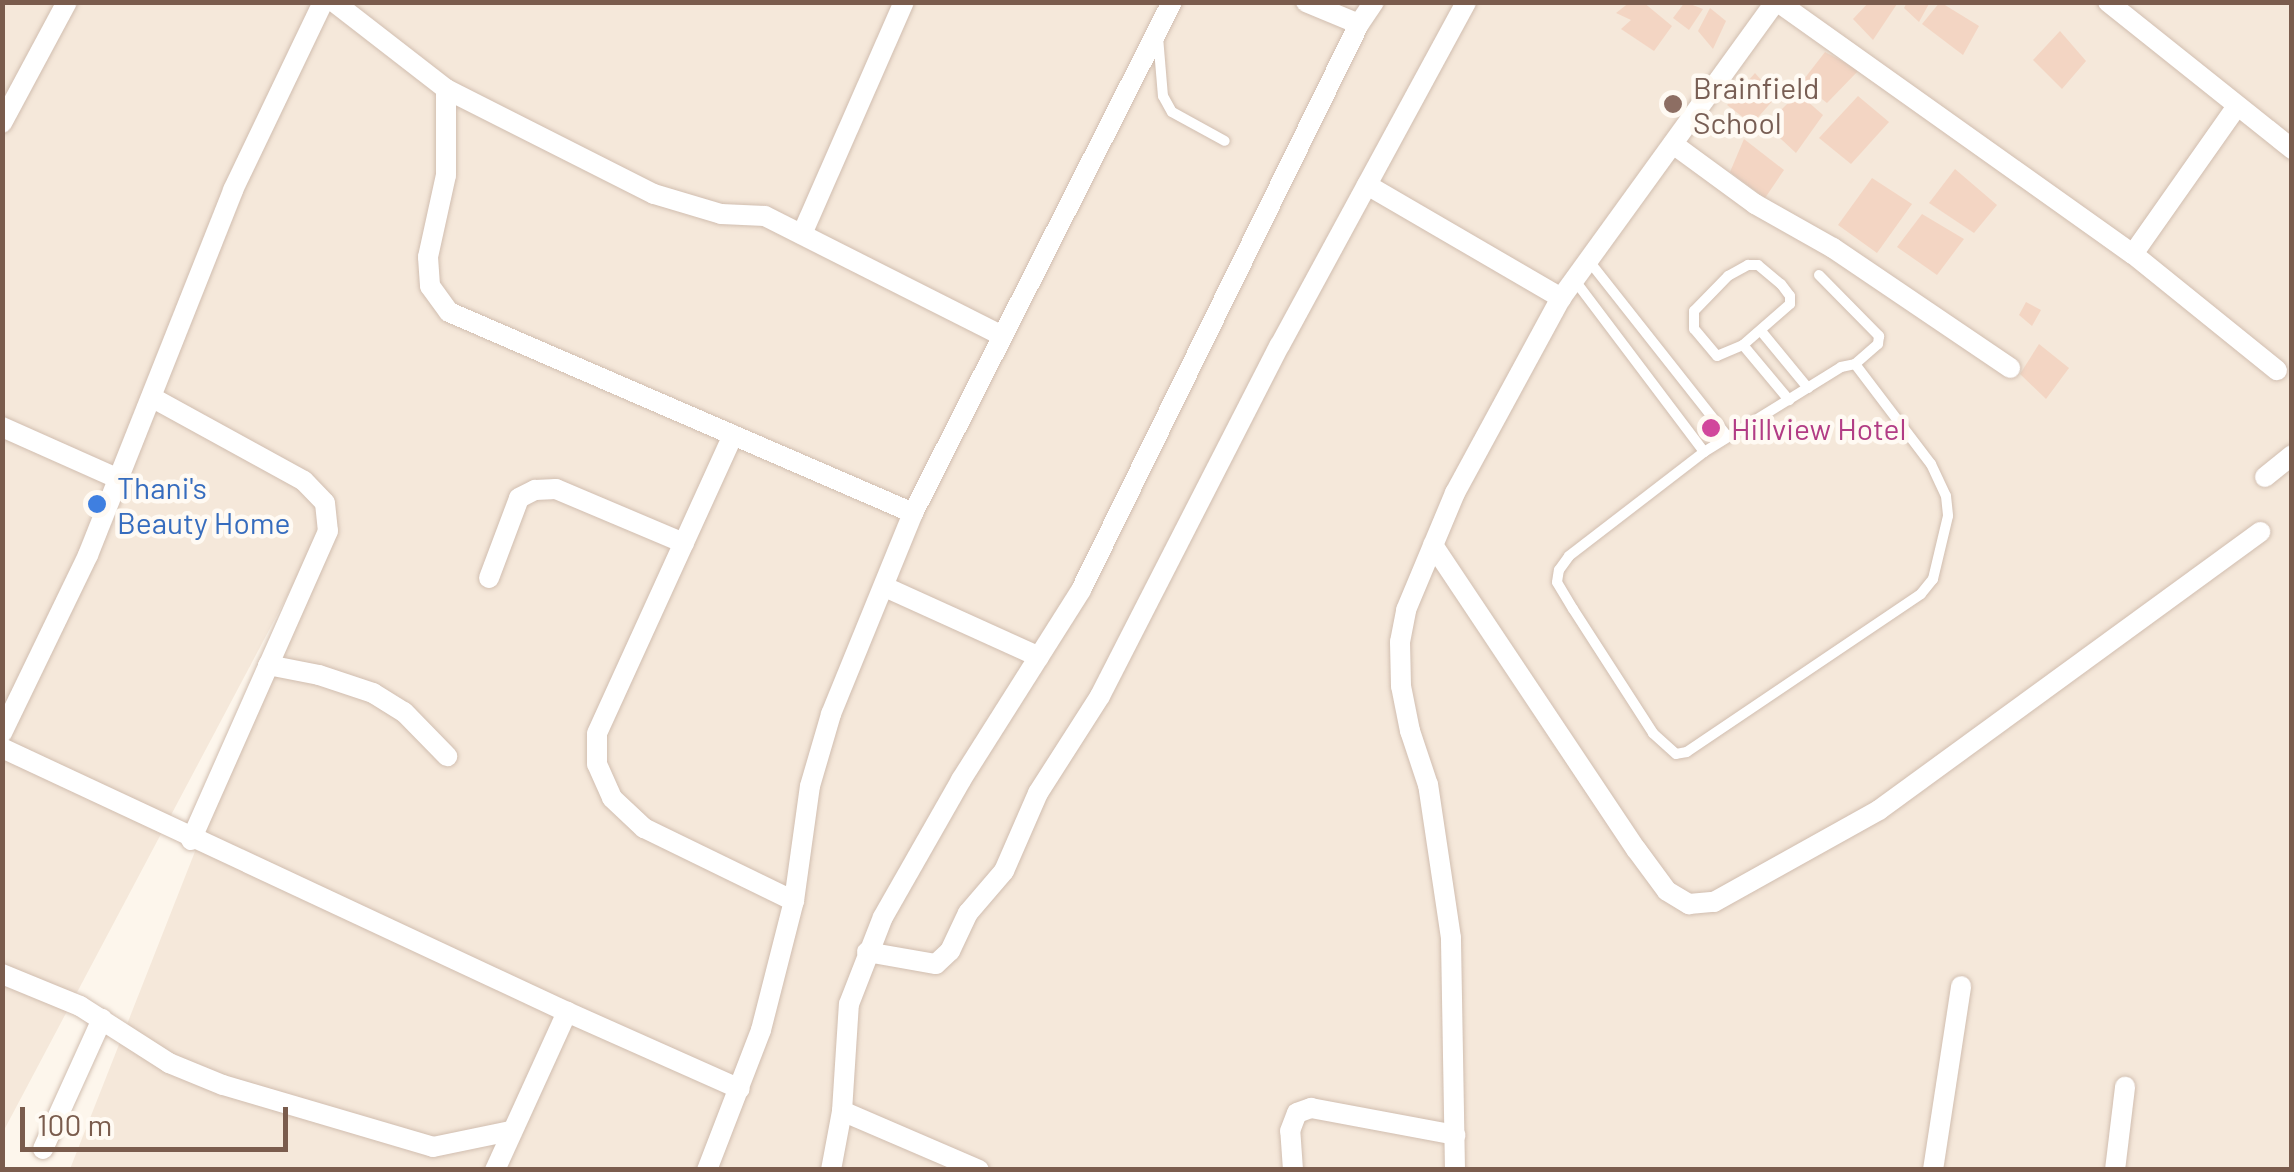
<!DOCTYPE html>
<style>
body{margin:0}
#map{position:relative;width:2294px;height:1172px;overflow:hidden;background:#fdf6ec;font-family:Barlow,sans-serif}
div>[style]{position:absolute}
.residential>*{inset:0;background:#f5e8da}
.building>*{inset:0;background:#f3d5c3}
.roads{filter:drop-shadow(0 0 2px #d1beb0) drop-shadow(0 0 2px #d1beb0)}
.service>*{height:10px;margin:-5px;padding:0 5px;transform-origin:5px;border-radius:5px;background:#fff}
.minor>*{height:20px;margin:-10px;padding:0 10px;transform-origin:10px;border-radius:10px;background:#fff}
.dots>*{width:28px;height:28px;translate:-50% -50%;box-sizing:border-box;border:5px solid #fffaf3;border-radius:50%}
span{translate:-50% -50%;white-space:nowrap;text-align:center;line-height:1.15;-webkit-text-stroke:9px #fffaf3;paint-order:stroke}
.education-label{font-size:30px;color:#785e54}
.left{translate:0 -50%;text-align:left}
.hotel-label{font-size:30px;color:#b23c85}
.shop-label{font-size:30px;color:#366cbe}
.frame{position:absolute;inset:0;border:5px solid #7a5c4d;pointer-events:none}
.scale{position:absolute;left:20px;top:1107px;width:268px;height:45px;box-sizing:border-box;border:5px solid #7a5c4d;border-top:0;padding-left:12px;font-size:30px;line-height:35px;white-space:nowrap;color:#7a5c4d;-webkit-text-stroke:8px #fffaf3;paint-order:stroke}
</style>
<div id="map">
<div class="residential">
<i style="clip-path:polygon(3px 3px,2291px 3px,2291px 1169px,70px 1169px,320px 534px,3px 1132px)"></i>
</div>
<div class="building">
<i style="clip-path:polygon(1630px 2px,1643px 2px,1672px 26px,1654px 51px,1621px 29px,1631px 20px,1616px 13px)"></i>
<i style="clip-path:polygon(1685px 2px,1703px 9px,1689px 30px,1673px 18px)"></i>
<i style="clip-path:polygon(1869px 2px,1897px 4px,1873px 40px,1853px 19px)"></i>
<i style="clip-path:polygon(1907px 2px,1930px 2px,1919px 22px,1904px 8px)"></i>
<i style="clip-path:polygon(1940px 2px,1979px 26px,1963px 55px,1922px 24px)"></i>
<i style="clip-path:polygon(1710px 8px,1726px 21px,1713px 49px,1698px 31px)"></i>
<i style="clip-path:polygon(2060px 31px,2086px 61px,2062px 89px,2033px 60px)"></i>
<i style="clip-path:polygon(1825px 52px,1859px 70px,1827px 103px,1801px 83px)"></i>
<i style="clip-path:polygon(1755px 73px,1776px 97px,1752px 124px,1727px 105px)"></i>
<i style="clip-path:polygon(1798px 93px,1823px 115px,1796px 153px,1766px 125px)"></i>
<i style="clip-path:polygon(1858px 96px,1889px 122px,1851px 164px,1819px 138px)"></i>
<i style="clip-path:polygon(1744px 139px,1784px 170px,1765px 198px,1730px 172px)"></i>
<i style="clip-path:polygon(1955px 169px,1997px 205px,1974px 233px,1929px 203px)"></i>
<i style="clip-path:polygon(1872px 178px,1912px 204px,1877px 253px,1838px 225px)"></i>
<i style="clip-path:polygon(1922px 214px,1964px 239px,1937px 275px,1897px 247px)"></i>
<i style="clip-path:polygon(2026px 302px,2041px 310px,2032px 326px,2019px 315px)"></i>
<i style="clip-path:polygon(2039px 344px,2069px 368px,2046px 399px,2020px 374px)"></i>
</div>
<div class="roads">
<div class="service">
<i style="left:1158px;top:37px;width:59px;rotate:85.2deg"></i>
<i style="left:1163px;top:96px;width:18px;rotate:61deg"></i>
<i style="left:1172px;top:112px;width:60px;rotate:28.7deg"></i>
<i style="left:1589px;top:261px;width:224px;rotate:51.7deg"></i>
<i style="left:1748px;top:265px;width:10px"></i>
<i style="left:1758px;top:265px;width:30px;rotate:40deg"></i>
<i style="left:1781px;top:284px;width:15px;rotate:53deg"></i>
<i style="left:1790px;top:296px;width:8px;rotate:90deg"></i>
<i style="left:1790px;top:304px;width:62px;rotate:138.9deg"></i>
<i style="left:1743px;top:345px;width:28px;rotate:157deg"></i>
<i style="left:1717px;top:356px;width:35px;rotate:-130deg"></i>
<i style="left:1694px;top:329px;width:18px;rotate:-90deg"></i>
<i style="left:1694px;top:311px;width:49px;rotate:-45.8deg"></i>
<i style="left:1728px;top:276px;width:23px;rotate:-29deg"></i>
<i style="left:1819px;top:275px;width:86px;rotate:45.5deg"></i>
<i style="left:1879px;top:336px;width:8px;rotate:97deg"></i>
<i style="left:1878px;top:344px;width:30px;rotate:139deg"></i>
<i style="left:1576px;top:282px;width:213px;rotate:53deg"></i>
<i style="left:1761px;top:331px;width:74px;rotate:50.5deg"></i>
<i style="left:1743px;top:345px;width:72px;rotate:50.1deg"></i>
<i style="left:1855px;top:364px;width:126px;rotate:52.8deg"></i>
<i style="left:1931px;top:464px;width:35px;rotate:65deg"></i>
<i style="left:1946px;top:496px;width:20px;rotate:84deg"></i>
<i style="left:1948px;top:516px;width:65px;rotate:103.4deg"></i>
<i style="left:1933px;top:579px;width:19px;rotate:129deg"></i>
<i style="left:1921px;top:594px;width:282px;rotate:146deg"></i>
<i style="left:1687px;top:752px;width:11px;rotate:170deg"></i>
<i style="left:1676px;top:754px;width:31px;rotate:-138deg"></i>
<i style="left:1653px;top:733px;width:148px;rotate:-122.8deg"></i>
<i style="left:1573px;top:609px;width:31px;rotate:-121deg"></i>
<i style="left:1557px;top:582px;width:12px;rotate:-81deg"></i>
<i style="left:1559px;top:570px;width:17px;rotate:-54deg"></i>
<i style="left:1569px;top:556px;width:170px;rotate:-37.6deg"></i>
<i style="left:1704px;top:452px;width:161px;rotate:-31.8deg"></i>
<i style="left:1841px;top:367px;width:14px;rotate:-12deg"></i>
</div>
<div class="minor">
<i style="left:334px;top:2px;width:142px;rotate:37.8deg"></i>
<i style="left:446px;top:89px;width:233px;rotate:26.8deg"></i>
<i style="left:654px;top:194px;width:70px;rotate:16.6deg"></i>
<i style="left:721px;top:214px;width:44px;rotate:2.6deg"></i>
<i style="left:765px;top:216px;width:262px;rotate:26.8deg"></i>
<i style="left:1306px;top:2px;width:57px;rotate:22.5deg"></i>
<i style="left:1778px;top:2px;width:435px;rotate:35.4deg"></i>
<i style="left:2133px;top:254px;width:185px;rotate:38.9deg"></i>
<i style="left:2108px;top:2px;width:236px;rotate:38.6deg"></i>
<i style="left:446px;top:89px;width:86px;rotate:90deg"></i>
<i style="left:446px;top:175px;width:84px;rotate:102.4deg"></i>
<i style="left:428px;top:257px;width:29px;rotate:86deg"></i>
<i style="left:430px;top:286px;width:32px;rotate:54deg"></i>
<i style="left:449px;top:312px;width:506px;rotate:23.42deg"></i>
<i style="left:2px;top:123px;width:137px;rotate:-61.8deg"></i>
<i style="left:1673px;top:144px;width:102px;rotate:36.2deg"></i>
<i style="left:1755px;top:204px;width:90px;rotate:29.4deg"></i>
<i style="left:1833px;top:248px;width:214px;rotate:34.1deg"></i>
<i style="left:1367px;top:185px;width:225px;rotate:30.2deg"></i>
<i style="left:802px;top:234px;width:253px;rotate:-66.3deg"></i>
<i style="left:2133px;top:254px;width:181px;rotate:-54.9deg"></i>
<i style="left:153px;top:398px;width:172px;rotate:28.8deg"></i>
<i style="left:304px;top:481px;width:30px;rotate:46deg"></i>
<i style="left:325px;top:503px;width:28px;rotate:84deg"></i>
<i style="left:328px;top:531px;width:338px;rotate:113.9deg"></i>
<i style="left:2px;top:427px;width:128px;rotate:24deg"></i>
<i style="left:733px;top:435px;width:328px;rotate:114.5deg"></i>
<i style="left:597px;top:734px;width:30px;rotate:90deg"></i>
<i style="left:597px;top:764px;width:37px;rotate:66deg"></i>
<i style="left:612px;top:798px;width:44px;rotate:43.2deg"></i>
<i style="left:644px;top:828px;width:167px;rotate:26deg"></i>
<i style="left:2265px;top:477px;width:35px;rotate:-39deg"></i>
<i style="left:1433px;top:545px;width:366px;rotate:56.3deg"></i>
<i style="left:1636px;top:849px;width:52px;rotate:53.6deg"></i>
<i style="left:1667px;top:891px;width:26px;rotate:31deg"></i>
<i style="left:1689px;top:904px;width:25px;rotate:-5deg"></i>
<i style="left:1714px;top:902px;width:189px;rotate:-29.1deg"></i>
<i style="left:1879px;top:810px;width:472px;rotate:-36.1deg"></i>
<i style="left:489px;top:578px;width:85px;rotate:-69.4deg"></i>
<i style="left:519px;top:498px;width:18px;rotate:-27deg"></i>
<i style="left:535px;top:490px;width:21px;rotate:-3deg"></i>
<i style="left:556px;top:489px;width:139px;rotate:22.9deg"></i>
<i style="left:885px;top:587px;width:169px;rotate:24.4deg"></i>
<i style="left:268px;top:665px;width:52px;rotate:11.1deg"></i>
<i style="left:319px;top:675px;width:57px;rotate:18.4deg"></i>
<i style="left:373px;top:693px;width:36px;rotate:32deg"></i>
<i style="left:404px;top:712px;width:62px;rotate:45.7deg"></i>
<i style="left:2px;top:733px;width:198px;rotate:-64.2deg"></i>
<i style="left:88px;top:555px;width:393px;rotate:-68.3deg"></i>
<i style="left:233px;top:190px;width:208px;rotate:-64.4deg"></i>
<i style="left:2px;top:748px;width:624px;rotate:25.04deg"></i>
<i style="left:867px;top:952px;width:70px;rotate:9.9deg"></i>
<i style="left:936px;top:964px;width:19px;rotate:-43deg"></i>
<i style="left:950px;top:951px;width:42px;rotate:-64.7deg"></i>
<i style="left:968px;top:913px;width:55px;rotate:-49.4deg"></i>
<i style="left:1004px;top:871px;width:85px;rotate:-66.4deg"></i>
<i style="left:1038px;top:793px;width:115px;rotate:-57.4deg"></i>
<i style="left:1100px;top:696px;width:394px;rotate:-62.9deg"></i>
<i style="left:1280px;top:345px;width:390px;rotate:-61.5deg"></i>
<i style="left:2px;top:974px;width:84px;rotate:22.3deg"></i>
<i style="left:80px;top:1006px;width:106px;rotate:32.6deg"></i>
<i style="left:169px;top:1063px;width:58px;rotate:22.2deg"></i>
<i style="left:223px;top:1085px;width:219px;rotate:16.4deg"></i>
<i style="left:433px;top:1147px;width:79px;rotate:-11.7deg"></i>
<i style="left:842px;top:1111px;width:149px;rotate:23.3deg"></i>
<i style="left:43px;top:1149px;width:143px;rotate:-65.6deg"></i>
<i style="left:495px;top:1170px;width:174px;rotate:-65.5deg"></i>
<i style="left:567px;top:1012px;width:189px;rotate:24deg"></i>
<i style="left:707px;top:1170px;width:150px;rotate:-68.9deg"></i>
<i style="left:761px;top:1030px;width:133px;rotate:-75.7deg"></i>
<i style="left:794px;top:901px;width:116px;rotate:-82.1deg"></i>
<i style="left:810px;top:786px;width:75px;rotate:-73.7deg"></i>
<i style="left:831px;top:714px;width:217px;rotate:-67.8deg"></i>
<i style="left:913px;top:513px;width:573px;rotate:-63.12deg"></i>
<i style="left:831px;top:1170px;width:60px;rotate:-79.4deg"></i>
<i style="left:842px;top:1111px;width:107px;rotate:-86.3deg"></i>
<i style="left:849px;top:1004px;width:93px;rotate:-68.7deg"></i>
<i style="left:883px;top:917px;width:158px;rotate:-60.3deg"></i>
<i style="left:961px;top:780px;width:225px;rotate:-57.7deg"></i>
<i style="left:1081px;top:590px;width:631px;rotate:-63.84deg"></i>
<i style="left:1359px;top:24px;width:27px;rotate:-56deg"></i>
<i style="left:1293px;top:1170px;width:39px;rotate:-94deg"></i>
<i style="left:1290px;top:1131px;width:19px;rotate:-69deg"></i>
<i style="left:1297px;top:1113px;width:15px;rotate:-20deg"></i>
<i style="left:1311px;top:1108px;width:147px;rotate:10.6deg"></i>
<i style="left:1455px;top:1170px;width:232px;rotate:-91deg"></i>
<i style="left:1451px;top:938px;width:155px;rotate:-98.5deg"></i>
<i style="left:1428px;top:785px;width:57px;rotate:-108.4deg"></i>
<i style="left:1410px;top:731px;width:46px;rotate:-101.3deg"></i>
<i style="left:1401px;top:686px;width:44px;rotate:-91.3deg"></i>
<i style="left:1400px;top:642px;width:33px;rotate:-79deg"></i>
<i style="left:1406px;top:610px;width:127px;rotate:-67.3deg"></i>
<i style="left:1455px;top:493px;width:222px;rotate:-61.5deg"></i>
<i style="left:1561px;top:298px;width:365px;rotate:-54.1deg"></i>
<i style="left:1933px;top:1170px;width:186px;rotate:-81.3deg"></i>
<i style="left:2115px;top:1170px;width:84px;rotate:-83.1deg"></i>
</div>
</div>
<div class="dots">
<i style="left:1673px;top:104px;background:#8d6e63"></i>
<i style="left:1711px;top:428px;background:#d1479c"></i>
<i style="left:97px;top:504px;background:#3f7fe0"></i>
</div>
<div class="education-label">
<span class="left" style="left:1693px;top:104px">Brainfield<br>School</span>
</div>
<div class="hotel-label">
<span class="left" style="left:1731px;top:428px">Hillview Hotel</span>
</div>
<div class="shop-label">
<span class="left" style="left:117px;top:504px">Thani's<br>Beauty Home</span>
</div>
<div class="frame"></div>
<div class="scale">100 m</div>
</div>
